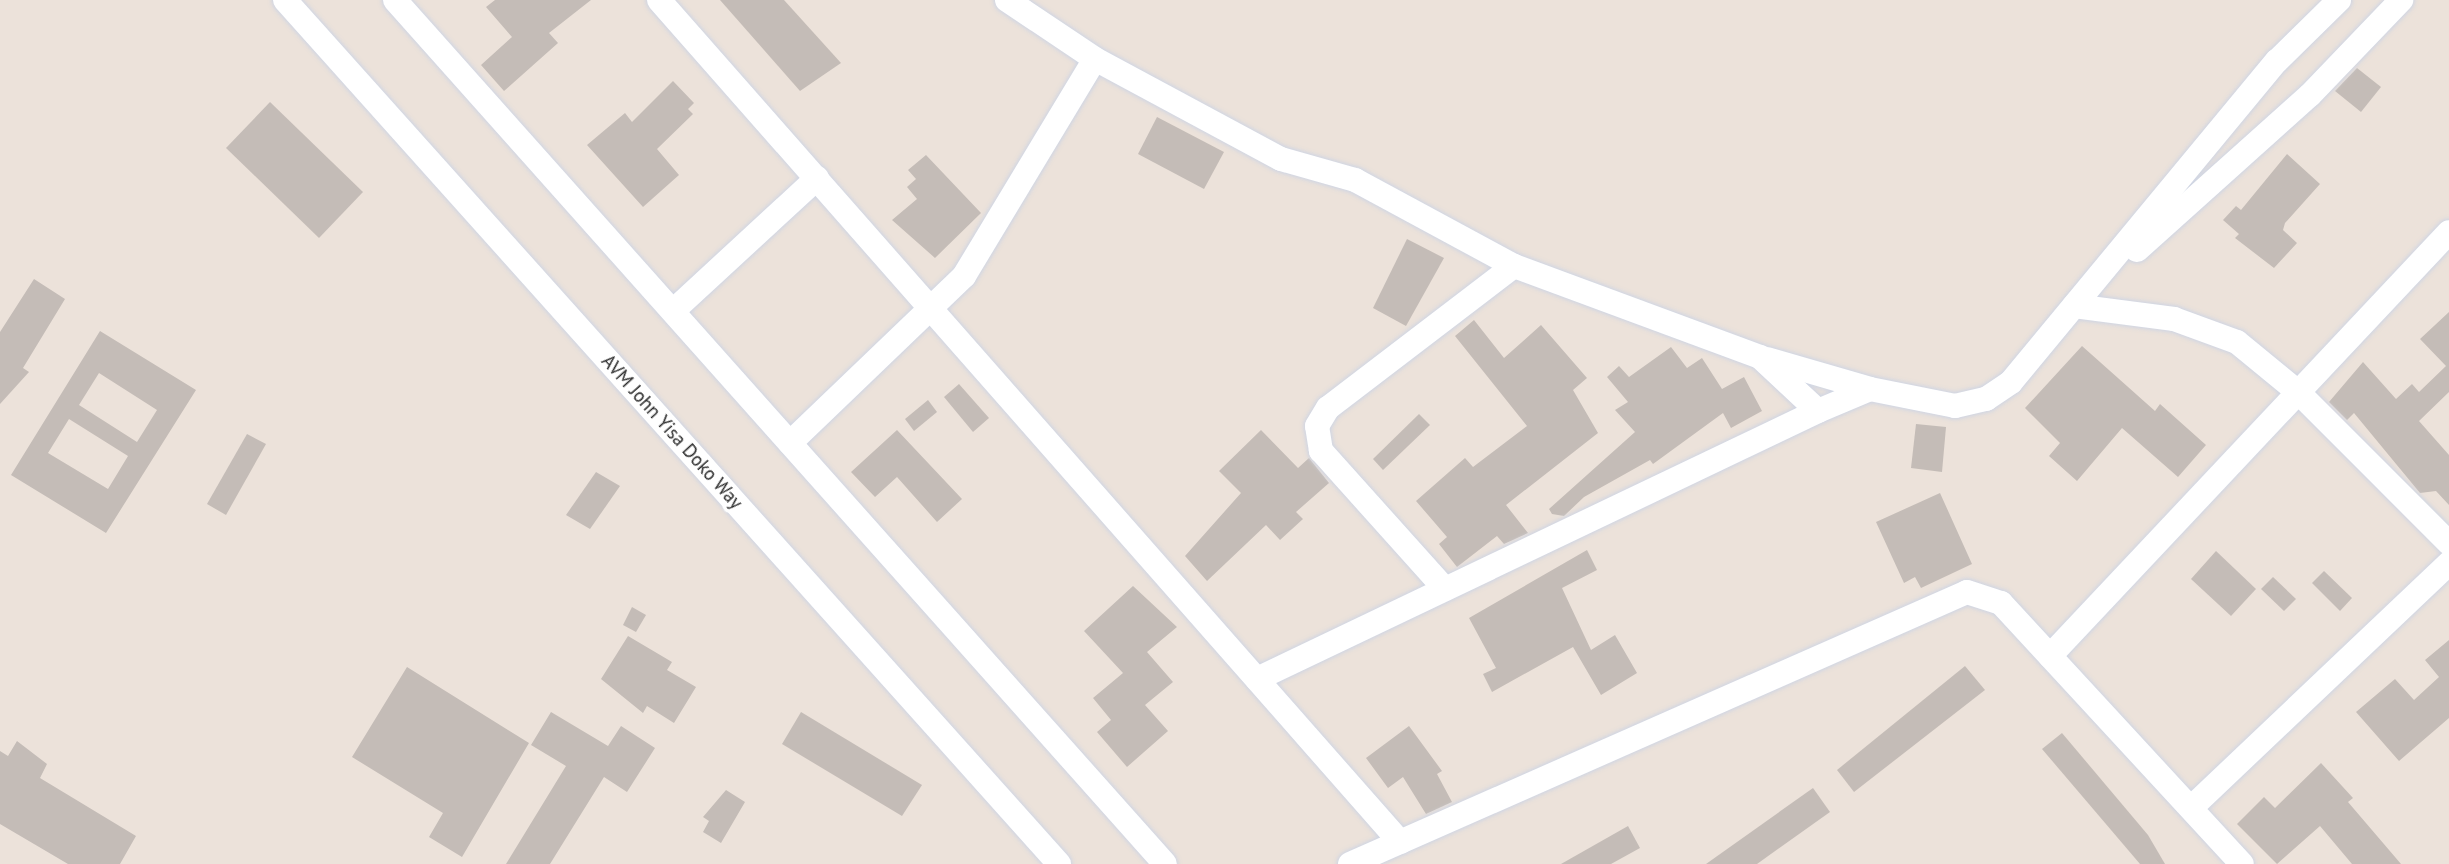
<!DOCTYPE html>
<style>
body{margin:0}
#map{position:relative;width:2449px;height:864px;overflow:hidden;background:#ece2da;font-family:"PT Sans",sans-serif}
div>[style]{position:absolute}
.building>*{inset:0;background:#c4bcb7}
.roads{filter:drop-shadow(0 0 2px #cfd5e3) drop-shadow(0 0 2px #cfd5e3)}
.minor>*{height:24px;margin:-12px;padding:0 12px;transform-origin:12px;border-radius:12px;background:#fff}
span{translate:-50% -50%;white-space:nowrap;text-align:center;line-height:1.15;-webkit-text-stroke:7px #fff;paint-order:stroke}
.street-label{font-size:19px;color:#292929}
</style>
<div id="map">
<div class="building">
<i style="clip-path:polygon(495px 0,591px 0,549px 33px,558px 43px,504px 91px,481px 65px,512px 37px,486px 7px)"></i>
<i style="clip-path:polygon(720px 0,784px 0,841px 63px,800px 91px)"></i>
<i style="clip-path:polygon(2357px 68px,2381px 87px,2361px 112px,2335px 91px)"></i>
<i style="clip-path:polygon(673px 81px,694px 103px,688px 109px,693px 114px,657px 149px,679px 175px,643px 207px,587px 145px,625px 113px,632px 122px)"></i>
<i style="clip-path:polygon(270px 102px,363px 192px,319px 238px,226px 148px)"></i>
<i style="clip-path:polygon(1157px 117px,1224px 152px,1204px 189px,1138px 154px)"></i>
<i style="clip-path:polygon(2287px 154px,2320px 184px,2285px 223px,2283px 230px,2297px 243px,2274px 268px,2235px 238px,2239px 234px,2223px 220px,2236px 206px,2241px 210px)"></i>
<i style="clip-path:polygon(926px 155px,981px 213px,935px 258px,892px 220px,917px 199px,907px 187px,916px 179px,908px 170px)"></i>
<i style="clip-path:polygon(1407px 239px,1444px 258px,1406px 326px,1373px 308px)"></i>
<i style="clip-path:polygon(34px 279px,65px 299px,23px 368px,29px 372px,0 404px,0 332px)"></i>
<i style="clip-path:polygon(2449px 312px,2449px 392px,2419px 421px,2449px 455px,2449px 505px,2436px 491px,2420px 493px,2354px 413px,2347px 420px,2329px 402px,2363px 362px,2396px 399px,2412px 384px,2419px 392px,2446px 366px,2420px 339px)"></i>
<i style="clip-path:polygon(1474px 320px,1504px 358px,1541px 325px,1587px 378px,1573px 390px,1598px 433px,1506px 505px,1528px 533px,1504px 544px,1497px 536px,1457px 567px,1439px 544px,1447px 537px,1416px 501px,1465px 458px,1473px 467px,1527px 426px,1455px 336px)"></i>
<i style="clip-path:polygon(evenodd,100px 331px,196px 390px,106px 533px,11px 475px,100px 331px,99px 373px,157px 410px,137px 442px,79px 405px,99px 373px,100px 331px,69px 419px,128px 456px,108px 489px,48px 453px,69px 419px)"></i>
<i style="clip-path:polygon(2082px 346px,2155px 411px,2160px 404px,2206px 445px,2178px 477px,2122px 428px,2077px 481px,2049px 456px,2060px 443px,2025px 408px)"></i>
<i style="clip-path:polygon(1671px 347px,1687px 368px,1702px 358px,1722px 389px,1744px 377px,1762px 411px,1731px 428px,1723px 413px,1653px 464px,1650px 460px,1584px 497px,1564px 516px,1552px 514px,1549px 509px,1635px 432px,1615px 410px,1628px 402px,1607px 377px,1619px 366px,1629px 377px)"></i>
<i style="clip-path:polygon(959px 384px,989px 418px,973px 432px,944px 397px)"></i>
<i style="clip-path:polygon(928px 400px,937px 412px,914px 431px,905px 419px)"></i>
<i style="clip-path:polygon(1419px 414px,1430px 425px,1383px 470px,1373px 459px)"></i>
<i style="clip-path:polygon(1916px 424px,1946px 427px,1942px 472px,1911px 468px)"></i>
<i style="clip-path:polygon(897px 430px,962px 499px,937px 522px,897px 477px,875px 497px,851px 472px)"></i>
<i style="clip-path:polygon(1261px 430px,1298px 468px,1309px 458px,1329px 483px,1296px 512px,1303px 519px,1280px 540px,1266px 525px,1207px 581px,1185px 556px,1241px 493px,1219px 471px)"></i>
<i style="clip-path:polygon(247px 434px,266px 444px,226px 515px,207px 504px)"></i>
<i style="clip-path:polygon(596px 472px,620px 486px,590px 529px,566px 515px)"></i>
<i style="clip-path:polygon(1940px 493px,1972px 564px,1921px 588px,1915px 577px,1904px 583px,1876px 522px)"></i>
<i style="clip-path:polygon(1587px 550px,1597px 570px,1562px 588px,1591px 650px,1615px 635px,1637px 673px,1601px 695px,1573px 647px,1492px 692px,1483px 674px,1496px 668px,1469px 618px)"></i>
<i style="clip-path:polygon(2216px 551px,2256px 589px,2231px 616px,2191px 579px)"></i>
<i style="clip-path:polygon(2324px 571px,2352px 598px,2340px 611px,2312px 583px)"></i>
<i style="clip-path:polygon(2273px 577px,2296px 599px,2284px 611px,2261px 589px)"></i>
<i style="clip-path:polygon(1133px 586px,1177px 627px,1147px 652px,1173px 682px,1145px 705px,1168px 731px,1127px 767px,1097px 732px,1111px 720px,1093px 698px,1123px 673px,1084px 631px)"></i>
<i style="clip-path:polygon(632px 607px,646px 615px,636px 632px,623px 625px)"></i>
<i style="clip-path:polygon(628px 636px,672px 662px,667px 670px,696px 687px,674px 723px,647px 706px,643px 713px,601px 679px)"></i>
<i style="clip-path:polygon(2449px 640px,2449px 718px,2399px 761px,2356px 712px,2395px 679px,2414px 700px,2439px 677px,2425px 660px)"></i>
<i style="clip-path:polygon(1965px 666px,1985px 690px,1854px 792px,1837px 770px)"></i>
<i style="clip-path:polygon(407px 667px,529px 743px,462px 857px,429px 837px,443px 813px,352px 757px)"></i>
<i style="clip-path:polygon(551px 712px,608px 746px,621px 726px,655px 748px,627px 792px,604px 777px,550px 864px,506px 864px,566px 766px,531px 745px)"></i>
<i style="clip-path:polygon(801px 712px,922px 785px,902px 816px,782px 744px)"></i>
<i style="clip-path:polygon(1409px 726px,1442px 771px,1437px 774px,1452px 802px,1426px 814px,1403px 777px,1388px 788px,1366px 758px)"></i>
<i style="clip-path:polygon(2062px 733px,2148px 835px,2165px 864px,2140px 864px,2042px 749px)"></i>
<i style="clip-path:polygon(17px 741px,47px 764px,40px 778px,136px 836px,120px 864px,68px 864px,0 824px,0 751px,8px 756px)"></i>
<i style="clip-path:polygon(2321px 763px,2353px 798px,2348px 802px,2401px 864px,2352px 864px,2320px 826px,2277px 864px,2237px 824px,2264px 797px,2275px 808px)"></i>
<i style="clip-path:polygon(1813px 788px,1830px 812px,1757px 864px,1706px 864px)"></i>
<i style="clip-path:polygon(726px 790px,745px 802px,721px 843px,703px 832px,709px 821px,703px 817px)"></i>
<i style="clip-path:polygon(1628px 826px,1640px 848px,1611px 864px,1561px 864px)"></i>
</div>
<div class="roads">
<div class="minor">
<i style="left:285px;top:0;width:1160px;rotate:48.14deg"></i>
<i style="left:395px;top:0;width:1157px;rotate:48.29deg"></i>
<i style="left:659px;top:0;width:1122px;rotate:48.65deg"></i>
<i style="left:1007px;top:0;width:106px;rotate:33.8deg"></i>
<i style="left:1095px;top:59px;width:211px;rotate:28.3deg"></i>
<i style="left:1281px;top:159px;width:77px;rotate:15.8deg"></i>
<i style="left:1355px;top:180px;width:181px;rotate:28.4deg"></i>
<i style="left:1514px;top:266px;width:262px;rotate:20.3deg"></i>
<i style="left:1760px;top:357px;width:79px;rotate:43deg"></i>
<i style="left:1818px;top:411px;width:56px;rotate:-22.9deg"></i>
<i style="left:1870px;top:389px;width:87px;rotate:11.3deg"></i>
<i style="left:1955px;top:406px;width:32px;rotate:-13deg"></i>
<i style="left:1986px;top:399px;width:30px;rotate:-34deg"></i>
<i style="left:2011px;top:382px;width:417px;rotate:-50.4deg"></i>
<i style="left:2277px;top:61px;width:87px;rotate:-44.5deg"></i>
<i style="left:2137px;top:250px;width:232px;rotate:-41.9deg"></i>
<i style="left:2310px;top:95px;width:132px;rotate:-46.2deg"></i>
<i style="left:2074px;top:306px;width:101px;rotate:7.4deg"></i>
<i style="left:2174px;top:319px;width:67px;rotate:20.1deg"></i>
<i style="left:2237px;top:342px;width:80px;rotate:39.4deg"></i>
<i style="left:2299px;top:393px;width:212px;rotate:45deg"></i>
<i style="left:673px;top:311px;width:196px;rotate:-42.7deg"></i>
<i style="left:1767px;top:359px;width:107px;rotate:16.2deg"></i>
<i style="left:790px;top:443px;width:241px;rotate:-43.8deg"></i>
<i style="left:964px;top:276px;width:253px;rotate:-58.9deg"></i>
<i style="left:1445px;top:589px;width:186px;rotate:-131.9deg"></i>
<i style="left:1321px;top:451px;width:25px;rotate:-99deg"></i>
<i style="left:1317px;top:426px;width:21px;rotate:-59deg"></i>
<i style="left:1328px;top:408px;width:234px;rotate:-37.4deg"></i>
<i style="left:2050px;top:656px;width:582px;rotate:-46.74deg"></i>
<i style="left:1257px;top:679px;width:622px;rotate:-25.53deg"></i>
<i style="left:2191px;top:808px;width:356px;rotate:-43.5deg"></i>
<i style="left:1350px;top:864px;width:674px;rotate:-23.79deg"></i>
<i style="left:1967px;top:592px;width:36px;rotate:18deg"></i>
<i style="left:2001px;top:603px;width:355px;rotate:47.3deg"></i>
</div>
</div>
<div class="street-label">
<span style="left:672px;top:432px;rotate:48deg">AVM John Yisa Doko Way</span>
</div>
</div>
